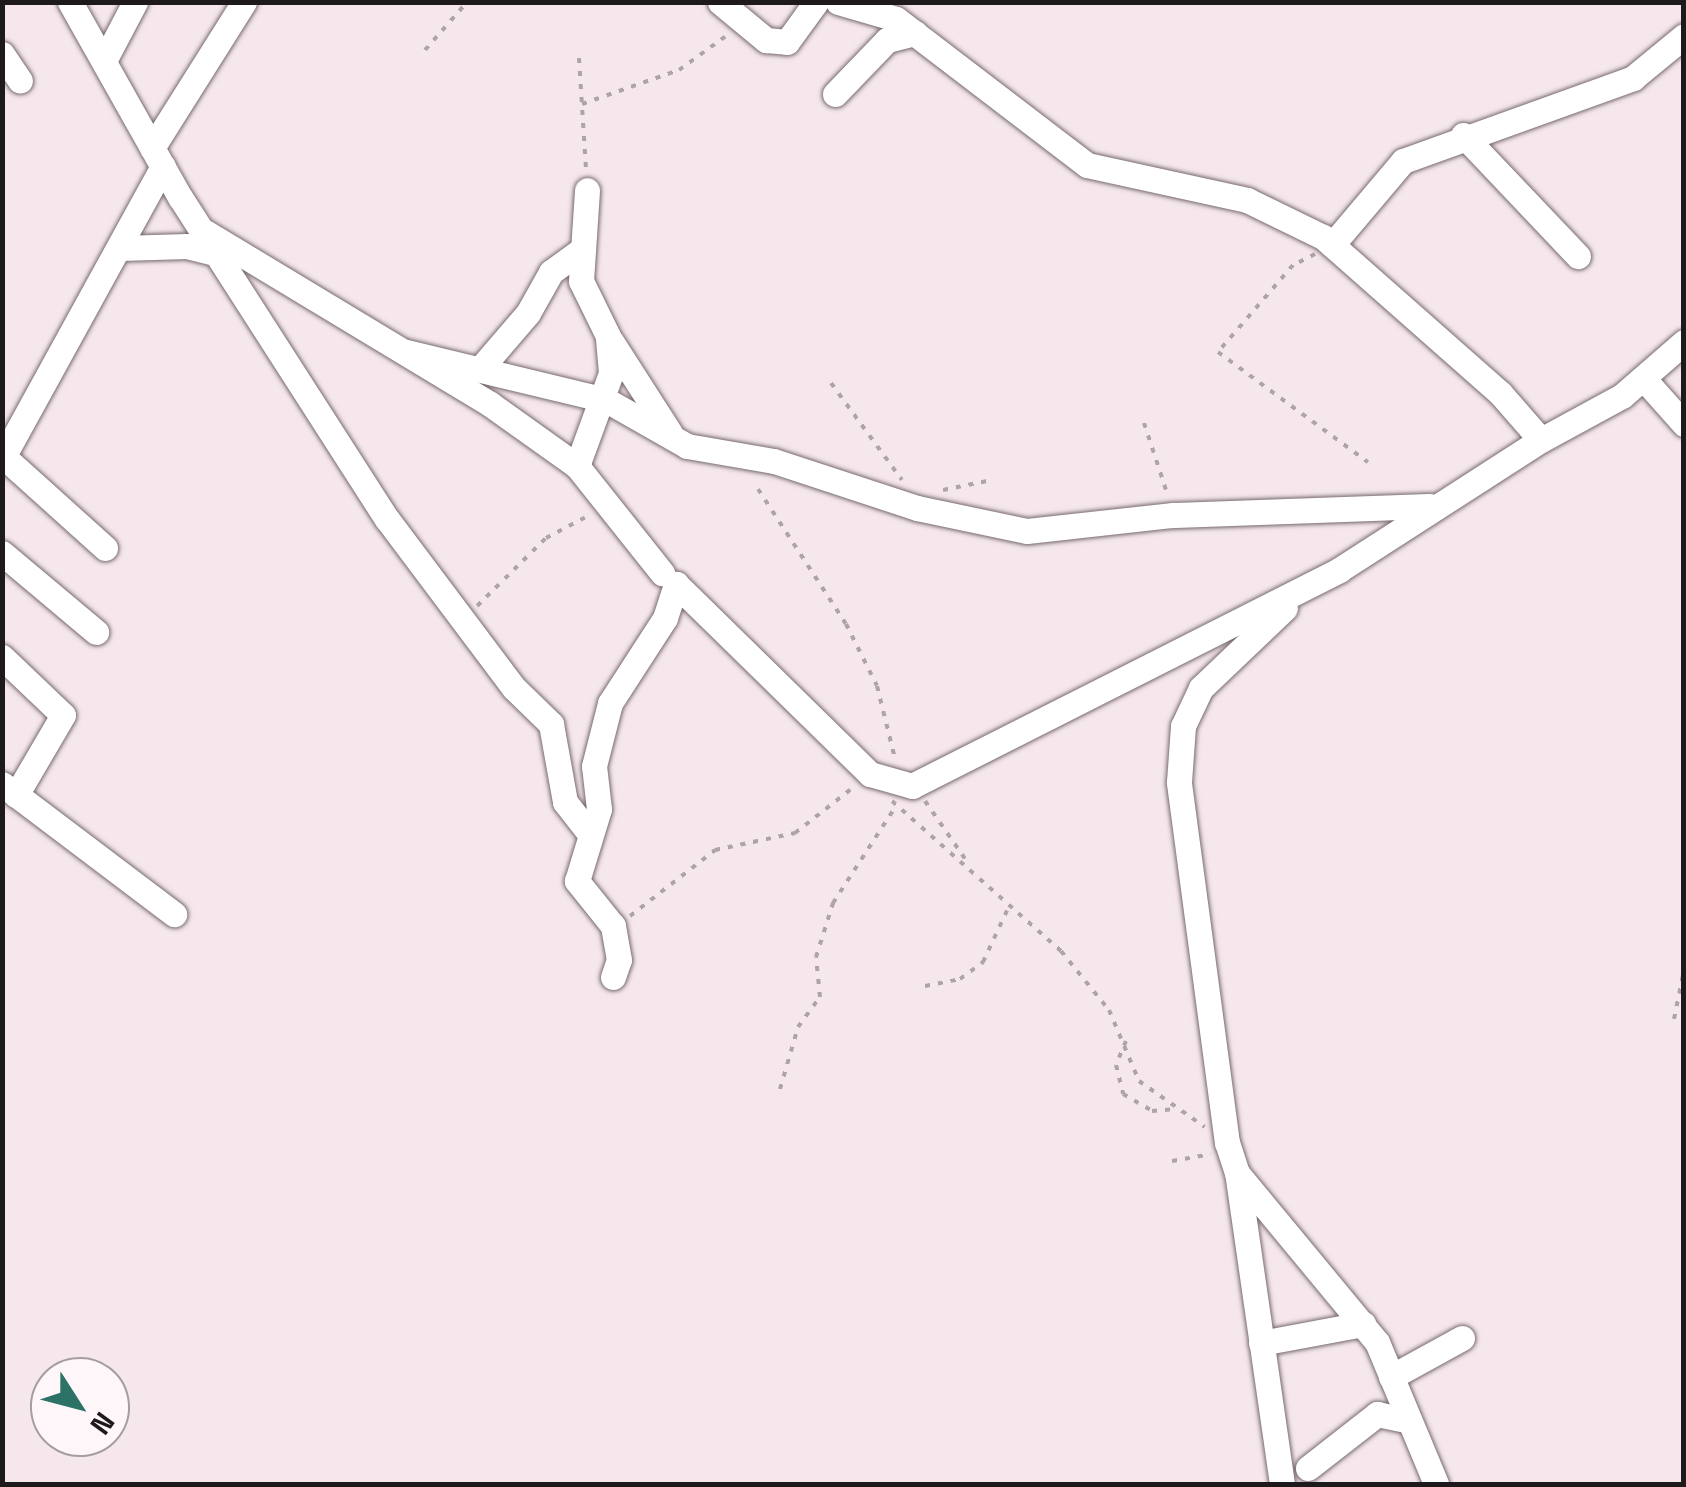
<!DOCTYPE html>
<style>
body{margin:0}
#map{position:relative;width:1686px;height:1487px;overflow:hidden;background:#f5e7ec;font-family:"Space Grotesk",sans-serif}
div>[style]{position:absolute}
.path>*{height:4px;margin-top:-2px;transform-origin:0;background:repeating-linear-gradient(90deg,#aea3a7 0 5px,transparent 0 13px)}
.roads{filter:drop-shadow(0 0 2px #776a6f) drop-shadow(0 0 2px #776a6f)}
.minor>*{height:25px;margin:-12.5px;padding:0 12.5px;transform-origin:12.5px;border-radius:12.5px;background:#fff}
span{translate:-50% -50%;white-space:nowrap;text-align:center;line-height:1.15;-webkit-text-stroke:8px #fff6f9;paint-order:stroke}
.frame{position:absolute;inset:0;border:5px solid #1e191b;pointer-events:none}
.north{position:absolute;left:30px;top:1357px;width:100px;height:100px;box-sizing:border-box;background:#fff6f9;border:2px solid #a59ea0;border-radius:50%;rotate:126deg;font-size:28px;font-weight:700;line-height:40px;text-align:center;color:#1e191b}
.north::after{content:'';display:block;margin:auto;width:35px;height:45px;background:#2d7266;clip-path:polygon(50% 0,100% 100%,50% 72%,0 100%)}
</style>
<div id="map">
<div class="path">
<i style="left:425px;top:50px;width:64px;rotate:-48.8deg"></i>
<i style="left:579px;top:58px;width:110px;rotate:86.4deg"></i>
<i style="left:582px;top:104px;width:103px;rotate:-19.3deg"></i>
<i style="left:679px;top:70px;width:62px;rotate:-35.8deg"></i>
<i style="left:1315px;top:254px;width:25px;rotate:153deg"></i>
<i style="left:1293px;top:265px;width:115px;rotate:130.8deg"></i>
<i style="left:1218px;top:352px;width:186px;rotate:36.3deg"></i>
<i style="left:831px;top:383px;width:120px;rotate:53.8deg"></i>
<i style="left:1144px;top:423px;width:77px;rotate:71.8deg"></i>
<i style="left:758px;top:489px;width:161px;rotate:56.9deg"></i>
<i style="left:846px;top:624px;width:69px;rotate:63.4deg"></i>
<i style="left:877px;top:686px;width:75px;rotate:76.1deg"></i>
<i style="left:943px;top:490px;width:45px;rotate:-11.6deg"></i>
<i style="left:477px;top:606px;width:97px;rotate:-44.6deg"></i>
<i style="left:546px;top:538px;width:45px;rotate:-27.7deg"></i>
<i style="left:892px;top:801px;width:226px;rotate:41.6deg"></i>
<i style="left:1061px;top:951px;width:76px;rotate:50.9deg"></i>
<i style="left:1109px;top:1010px;width:77px;rotate:67.1deg"></i>
<i style="left:1139px;top:1081px;width:80px;rotate:34.9deg"></i>
<i style="left:925px;top:801px;width:75px;rotate:55.3deg"></i>
<i style="left:630px;top:916px;width:108px;rotate:-37.8deg"></i>
<i style="left:715px;top:850px;width:82px;rotate:-12deg"></i>
<i style="left:795px;top:833px;width:76px;rotate:-38.1deg"></i>
<i style="left:925px;top:986px;width:36px;rotate:-11deg"></i>
<i style="left:960px;top:979px;width:29px;rotate:-36deg"></i>
<i style="left:983px;top:962px;width:64px;rotate:-65deg"></i>
<i style="left:1674px;top:1019px;width:50px;rotate:-78.5deg"></i>
<i style="left:1126px;top:1041px;width:26px;rotate:113deg"></i>
<i style="left:1116px;top:1065px;width:30px;rotate:76deg"></i>
<i style="left:1123px;top:1094px;width:34px;rotate:30deg"></i>
<i style="left:1152px;top:1111px;width:21px;rotate:-5deg"></i>
<i style="left:780px;top:1089px;width:65px;rotate:-73.8deg"></i>
<i style="left:798px;top:1027px;width:37px;rotate:-54deg"></i>
<i style="left:820px;top:997px;width:40px;rotate:-95.7deg"></i>
<i style="left:816px;top:957px;width:57px;rotate:-72.5deg"></i>
<i style="left:833px;top:903px;width:116px;rotate:-57deg"></i>
<i style="left:1172px;top:1161px;width:39px;rotate:-10deg"></i>
</div>
<div class="roads">
<div class="minor">
<i style="left:70px;top:2px;width:224px;rotate:60.6deg"></i>
<i style="left:180px;top:197px;width:383px;rotate:57.3deg"></i>
<i style="left:387px;top:519px;width:211px;rotate:53.1deg"></i>
<i style="left:514px;top:688px;width:52px;rotate:44.2deg"></i>
<i style="left:551px;top:724px;width:79px;rotate:79.8deg"></i>
<i style="left:565px;top:802px;width:41px;rotate:52deg"></i>
<i style="left:720px;top:2px;width:60px;rotate:39.6deg"></i>
<i style="left:766px;top:40px;width:21px;rotate:5deg"></i>
<i style="left:787px;top:42px;width:49px;rotate:-54.1deg"></i>
<i style="left:838px;top:2px;width:60px;rotate:16.3deg"></i>
<i style="left:896px;top:19px;width:240px;rotate:37.4deg"></i>
<i style="left:1087px;top:165px;width:164px;rotate:12.3deg"></i>
<i style="left:1247px;top:200px;width:85px;rotate:26deg"></i>
<i style="left:1323px;top:237px;width:236px;rotate:41.4deg"></i>
<i style="left:1500px;top:393px;width:62px;rotate:48.9deg"></i>
<i style="left:1541px;top:440px;width:92px;rotate:-28.5deg"></i>
<i style="left:1622px;top:396px;width:82px;rotate:-41.1deg"></i>
<i style="left:2px;top:54px;width:32px;rotate:56deg"></i>
<i style="left:104px;top:61px;width:67px;rotate:-62.3deg"></i>
<i style="left:835px;top:94px;width:75px;rotate:-46.1deg"></i>
<i style="left:887px;top:40px;width:29px;rotate:-14deg"></i>
<i style="left:1463px;top:135px;width:167px;rotate:46.5deg"></i>
<i style="left:152px;top:148px;width:173px;rotate:-57.8deg"></i>
<i style="left:205px;top:232px;width:333px;rotate:31.1deg"></i>
<i style="left:490px;top:404px;width:107px;rotate:35.5deg"></i>
<i style="left:577px;top:466px;width:137px;rotate:51.5deg"></i>
<i style="left:1332px;top:245px;width:110px;rotate:-49.8deg"></i>
<i style="left:1403px;top:161px;width:245px;rotate:-19.8deg"></i>
<i style="left:1633px;top:78px;width:66px;rotate:-39.5deg"></i>
<i style="left:120px;top:248px;width:67px;rotate:-1.7deg"></i>
<i style="left:187px;top:246px;width:30px;rotate:14deg"></i>
<i style="left:611px;top:341px;width:109px;rotate:57.3deg"></i>
<i style="left:406px;top:352px;width:206px;rotate:13.5deg"></i>
<i style="left:606px;top:400px;width:93px;rotate:29.6deg"></i>
<i style="left:687px;top:446px;width:88px;rotate:9.8deg"></i>
<i style="left:774px;top:461px;width:151px;rotate:18.2deg"></i>
<i style="left:917px;top:508px;width:112px;rotate:11.8deg"></i>
<i style="left:1027px;top:531px;width:147px;rotate:-6.3deg"></i>
<i style="left:1173px;top:515px;width:257px;rotate:-2deg"></i>
<i style="left:480px;top:369px;width:74px;rotate:-49.4deg"></i>
<i style="left:528px;top:313px;width:47px;rotate:-60.7deg"></i>
<i style="left:551px;top:272px;width:39px;rotate:-36deg"></i>
<i style="left:1643px;top:378px;width:62px;rotate:48.3deg"></i>
<i style="left:4px;top:457px;width:136px;rotate:42deg"></i>
<i style="left:2px;top:459px;width:334px;rotate:-61.2deg"></i>
<i style="left:577px;top:466px;width:99px;rotate:-69.9deg"></i>
<i style="left:611px;top:373px;width:37px;rotate:-95deg"></i>
<i style="left:608px;top:336px;width:61px;rotate:-116.1deg"></i>
<i style="left:581px;top:281px;width:91px;rotate:-86.2deg"></i>
<i style="left:2px;top:553px;width:123px;rotate:40deg"></i>
<i style="left:2px;top:657px;width:84px;rotate:43.6deg"></i>
<i style="left:63px;top:715px;width:93px;rotate:120.4deg"></i>
<i style="left:2px;top:784px;width:216px;rotate:37.1deg"></i>
<i style="left:613px;top:977px;width:18px;rotate:-71deg"></i>
<i style="left:619px;top:960px;width:35px;rotate:-100deg"></i>
<i style="left:613px;top:926px;width:58px;rotate:-128.7deg"></i>
<i style="left:577px;top:881px;width:75px;rotate:-73deg"></i>
<i style="left:599px;top:809px;width:43px;rotate:-96.6deg"></i>
<i style="left:594px;top:766px;width:65px;rotate:-75.7deg"></i>
<i style="left:610px;top:703px;width:101px;rotate:-57.1deg"></i>
<i style="left:665px;top:618px;width:36px;rotate:-72deg"></i>
<i style="left:676px;top:584px;width:272px;rotate:44.4deg"></i>
<i style="left:870px;top:774px;width:44px;rotate:15.9deg"></i>
<i style="left:912px;top:786px;width:479px;rotate:-26.8deg"></i>
<i style="left:1339px;top:570px;width:240px;rotate:-32.8deg"></i>
<i style="left:1237px;top:1173px;width:219px;rotate:50.4deg"></i>
<i style="left:1377px;top:1342px;width:154px;rotate:67.4deg"></i>
<i style="left:1261px;top:1343px;width:104px;rotate:-10.6deg"></i>
<i style="left:1391px;top:1377px;width:81px;rotate:-28.8deg"></i>
<i style="left:1308px;top:1468px;width:88px;rotate:-38deg"></i>
<i style="left:1377px;top:1414px;width:33px;rotate:12deg"></i>
<i style="left:1282px;top:1484px;width:314px;rotate:-98.2deg"></i>
<i style="left:1237px;top:1173px;width:32px;rotate:-108deg"></i>
<i style="left:1227px;top:1143px;width:364px;rotate:-97.6deg"></i>
<i style="left:1179px;top:782px;width:56px;rotate:-85.9deg"></i>
<i style="left:1183px;top:726px;width:42px;rotate:-64.7deg"></i>
<i style="left:1201px;top:688px;width:116px;rotate:-43.6deg"></i>
</div>
</div>
<div class="frame"></div>
<div class="north">N</div>
</div>
